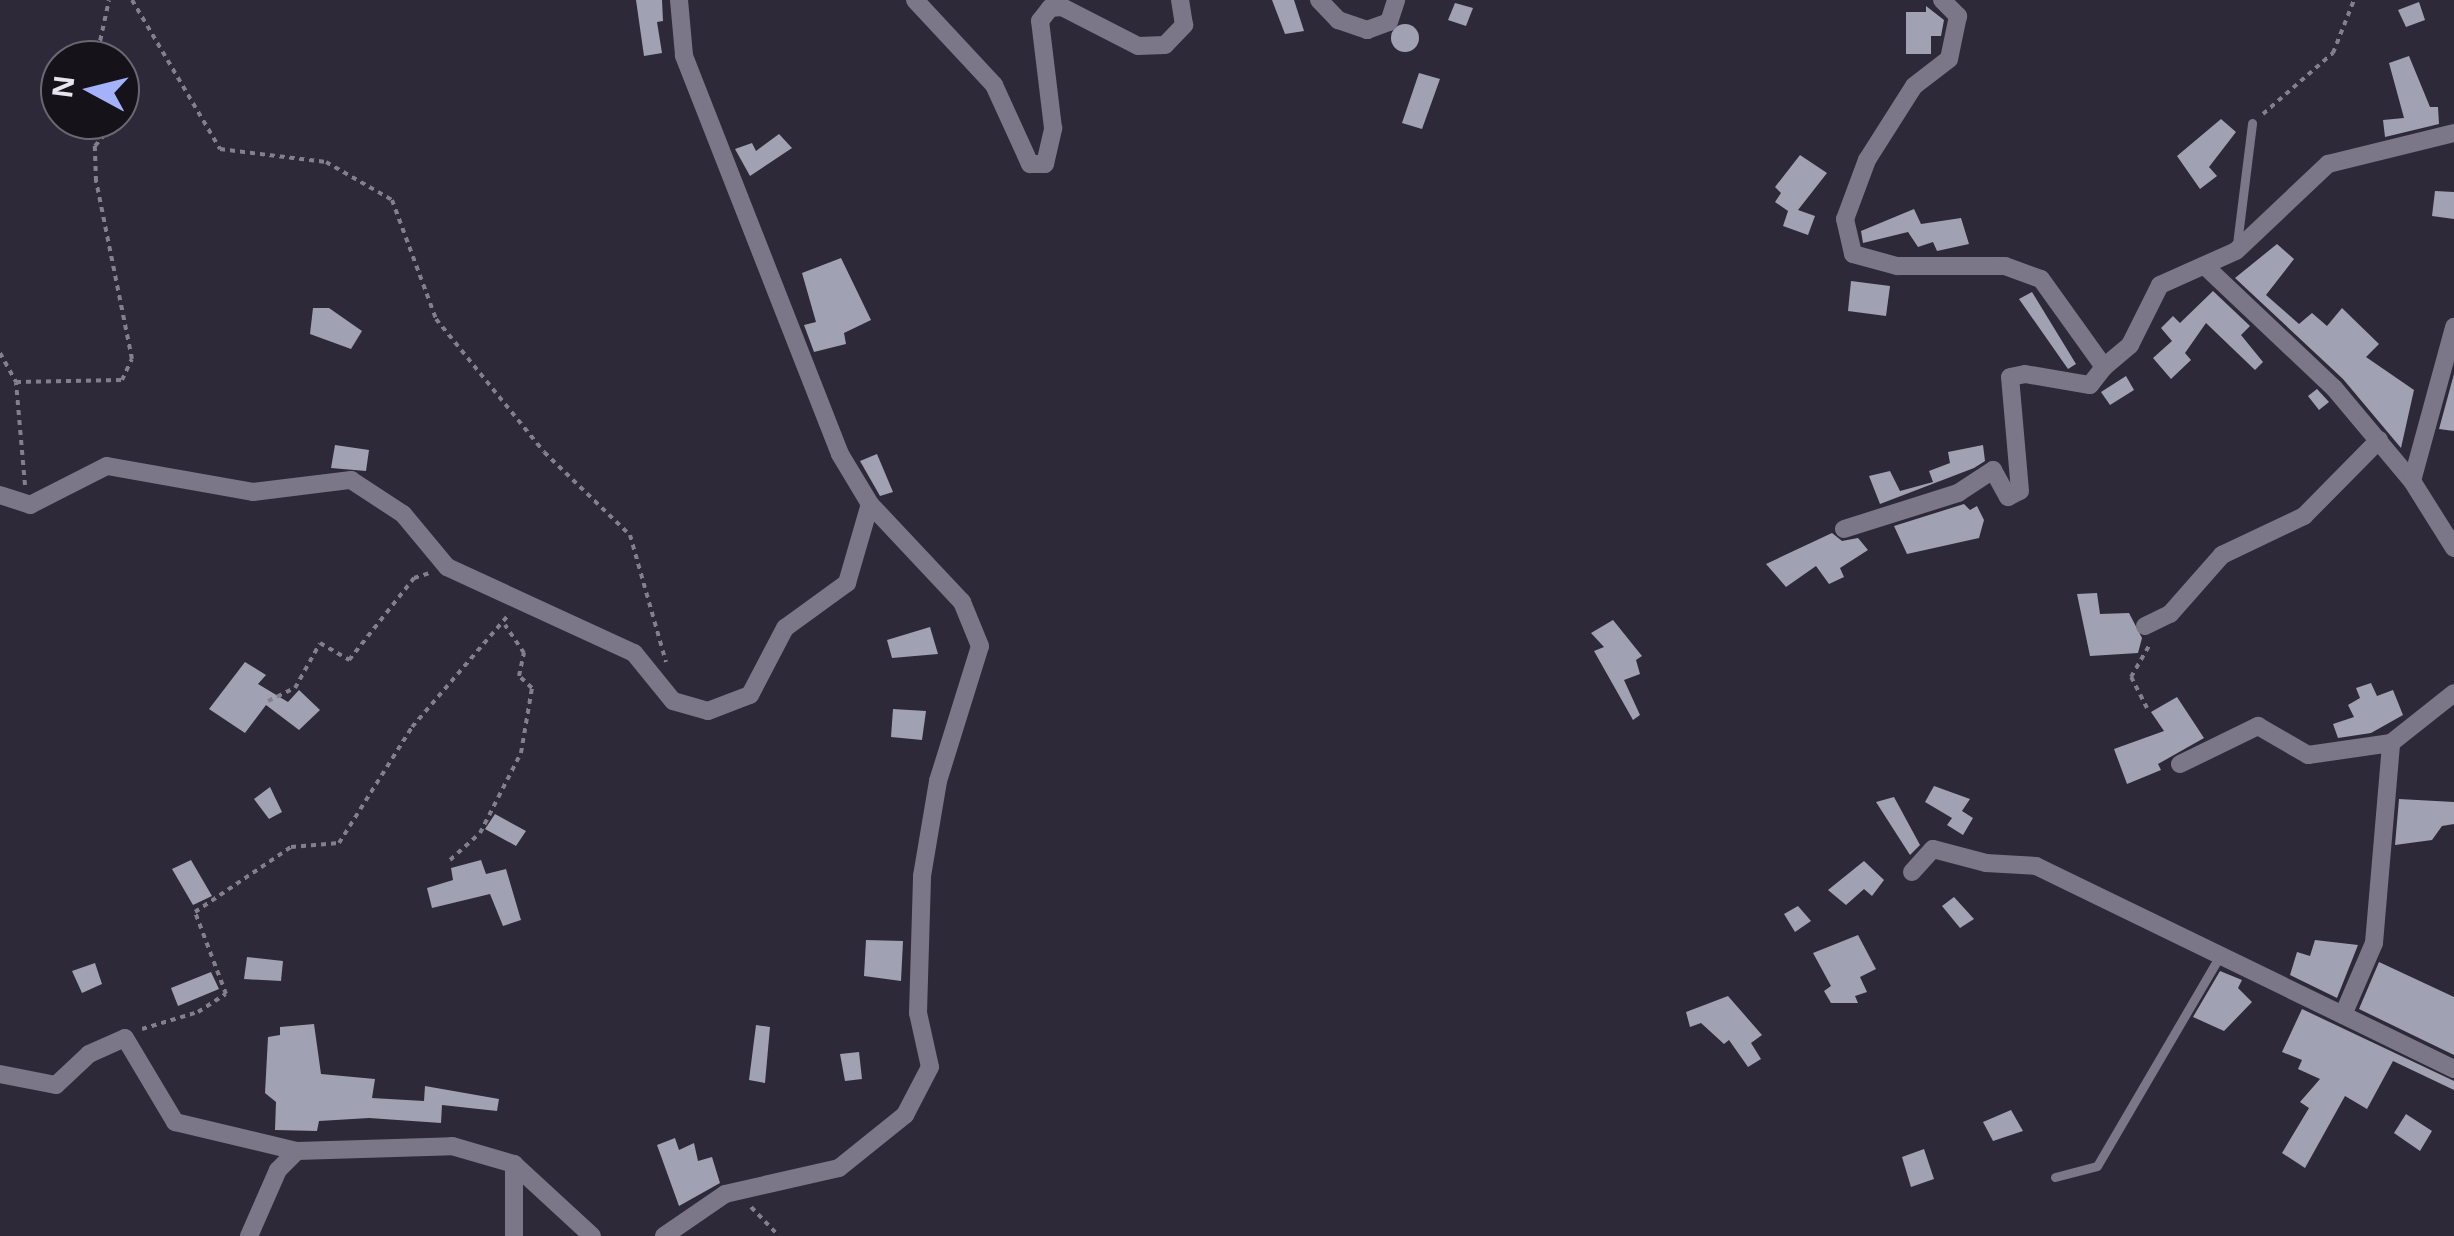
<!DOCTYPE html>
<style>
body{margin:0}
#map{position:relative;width:2454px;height:1236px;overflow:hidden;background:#2d2938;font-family:"Open Sans",sans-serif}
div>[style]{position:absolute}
.building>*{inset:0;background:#a1a1b4}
.round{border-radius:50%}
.path>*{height:4px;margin-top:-2px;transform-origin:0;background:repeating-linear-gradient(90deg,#837f8c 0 5px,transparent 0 10px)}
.lane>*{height:9px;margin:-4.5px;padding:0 4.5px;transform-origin:4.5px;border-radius:4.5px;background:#7b7688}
.street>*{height:18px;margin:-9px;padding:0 9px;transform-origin:9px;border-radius:9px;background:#7b7688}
span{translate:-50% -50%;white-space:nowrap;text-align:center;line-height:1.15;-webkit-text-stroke:10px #151319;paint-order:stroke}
.north{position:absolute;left:40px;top:40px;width:100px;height:100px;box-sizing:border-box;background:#151319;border:2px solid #69676f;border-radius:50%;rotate:277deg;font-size:28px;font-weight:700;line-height:40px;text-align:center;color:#e8e5ef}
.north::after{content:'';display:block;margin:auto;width:35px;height:45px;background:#a4b2fc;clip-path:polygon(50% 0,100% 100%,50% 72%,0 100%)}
</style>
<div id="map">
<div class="building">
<i style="clip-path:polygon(636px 0,662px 0,663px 21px,657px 22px,662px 53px,644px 56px)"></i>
<i style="clip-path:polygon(1272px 0,1294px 0,1304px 31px,1285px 34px)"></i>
<i style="clip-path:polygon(2419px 2px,2425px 20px,2406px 27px,2398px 10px)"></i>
<i style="clip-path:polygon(1455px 3px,1473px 8px,1466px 26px,1448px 20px)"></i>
<i style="clip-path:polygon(1926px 6px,1944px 20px,1941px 36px,1931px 36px,1931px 54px,1906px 54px,1906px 12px,1926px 12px)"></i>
<i class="round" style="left:1391px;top:24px;width:28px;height:28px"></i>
<i style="clip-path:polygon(2409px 56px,2430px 107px,2438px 107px,2439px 124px,2385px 137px,2383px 120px,2404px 118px,2389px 63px)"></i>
<i style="clip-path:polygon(1419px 73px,1440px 79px,1422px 129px,1402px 123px)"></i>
<i style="clip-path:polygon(2221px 119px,2236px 132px,2209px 167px,2217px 176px,2200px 189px,2177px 156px)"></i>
<i style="clip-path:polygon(779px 134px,792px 148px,750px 176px,735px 149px,752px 143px,756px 151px)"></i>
<i style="clip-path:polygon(1800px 155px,1827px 173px,1798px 210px,1815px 216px,1808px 235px,1783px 226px,1788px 211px,1775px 202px,1781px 193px,1775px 187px)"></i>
<i style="clip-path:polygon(2435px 191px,2454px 192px,2454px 219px,2432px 216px)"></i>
<i style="clip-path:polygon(1914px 209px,1921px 224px,1961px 218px,1969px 244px,1937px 251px,1933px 242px,1918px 247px,1908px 232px,1863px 243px,1861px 231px)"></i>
<i style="clip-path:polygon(2277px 244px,2294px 259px,2266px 295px,2299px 324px,2312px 313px,2327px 326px,2342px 308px,2379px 344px,2366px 357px,2414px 390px,2401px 448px,2343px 379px,2235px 278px)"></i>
<i style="clip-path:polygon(841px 258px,871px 320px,844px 333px,846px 344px,814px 352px,804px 325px,816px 322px,802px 273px)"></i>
<i style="clip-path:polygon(1851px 281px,1890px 286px,1886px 316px,1848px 311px)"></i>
<i style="clip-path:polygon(2213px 291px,2250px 326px,2241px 335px,2263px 362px,2255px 370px,2206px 323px,2185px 353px,2191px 360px,2171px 379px,2153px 358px,2172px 341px,2161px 328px,2173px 316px,2180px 323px)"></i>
<i style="clip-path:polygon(2032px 292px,2076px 364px,2068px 369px,2019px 299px)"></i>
<i style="clip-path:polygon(313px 308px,329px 308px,362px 331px,351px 349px,310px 334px)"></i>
<i style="clip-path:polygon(2454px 374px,2454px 431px,2439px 429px)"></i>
<i style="clip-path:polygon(2126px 376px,2134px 390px,2110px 405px,2101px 392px)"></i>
<i style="clip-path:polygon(2317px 389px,2329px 402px,2319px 410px,2308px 396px)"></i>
<i style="clip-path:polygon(335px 445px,369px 450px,366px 471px,331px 468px)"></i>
<i style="clip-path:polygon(1983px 445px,1985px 461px,1974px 468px,1880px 504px,1869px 476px,1890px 471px,1900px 491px,1933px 482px,1929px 471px,1950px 463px,1948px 452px)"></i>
<i style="clip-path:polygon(877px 454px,893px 492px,880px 496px,860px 461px)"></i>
<i style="clip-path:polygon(1964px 504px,1970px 510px,1977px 506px,1984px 520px,1979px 538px,1907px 554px,1894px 526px)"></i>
<i style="clip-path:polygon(1832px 533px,1842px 541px,1858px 538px,1868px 550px,1840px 568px,1844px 577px,1829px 584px,1816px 566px,1786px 587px,1766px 564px)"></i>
<i style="clip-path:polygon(2097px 593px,2100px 614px,2129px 613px,2142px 638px,2138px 653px,2090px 656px,2077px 594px)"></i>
<i style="clip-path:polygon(1613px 620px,1642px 656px,1636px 660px,1640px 674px,1624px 680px,1640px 715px,1633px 720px,1594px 651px,1604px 647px,1591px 633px)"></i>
<i style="clip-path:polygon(930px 627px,938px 654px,892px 658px,887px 640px)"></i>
<i style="clip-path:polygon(245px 662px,266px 675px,258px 684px,288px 702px,299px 690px,320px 710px,299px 730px,266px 705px,245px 733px,209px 709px)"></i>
<i style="clip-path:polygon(2371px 683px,2377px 696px,2393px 690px,2403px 715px,2371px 733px,2338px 738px,2333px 724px,2354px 717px,2348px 705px,2360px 698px,2356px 688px)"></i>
<i style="clip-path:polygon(2177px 697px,2204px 738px,2158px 764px,2161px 770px,2127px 784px,2114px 749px,2164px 731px,2151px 712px)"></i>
<i style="clip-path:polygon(893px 709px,926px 711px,922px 740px,891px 737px)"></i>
<i style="clip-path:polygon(1934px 786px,1970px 799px,1962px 811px,1973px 818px,1963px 835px,1947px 825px,1952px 818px,1925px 802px)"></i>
<i style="clip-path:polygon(270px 787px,282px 812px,269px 819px,254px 799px)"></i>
<i style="clip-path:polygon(1894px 797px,1920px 845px,1910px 855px,1876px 802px)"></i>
<i style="clip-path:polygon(2399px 799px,2454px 802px,2454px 824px,2442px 826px,2432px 840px,2395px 845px)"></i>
<i style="clip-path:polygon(495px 814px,526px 831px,516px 846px,485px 829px)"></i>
<i style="clip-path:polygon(191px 860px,212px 896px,193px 905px,172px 869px)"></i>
<i style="clip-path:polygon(481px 860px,486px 874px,506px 869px,521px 920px,503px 926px,490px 894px,432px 908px,427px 888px,453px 880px,451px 868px)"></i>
<i style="clip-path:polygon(1864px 861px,1884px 880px,1872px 896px,1864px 889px,1846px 905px,1828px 890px)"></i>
<i style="clip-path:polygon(1954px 897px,1974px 919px,1960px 928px,1942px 906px)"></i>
<i style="clip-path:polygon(1798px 906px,1811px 921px,1795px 932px,1784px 914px)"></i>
<i style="clip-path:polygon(1858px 935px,1876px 969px,1860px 977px,1867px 992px,1855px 996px,1858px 1003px,1831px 1003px,1824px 991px,1831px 986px,1813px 953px)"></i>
<i style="clip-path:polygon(866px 940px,903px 941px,901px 981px,864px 976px)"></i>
<i style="clip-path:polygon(2315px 940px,2358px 945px,2337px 998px,2290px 975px,2297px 952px,2310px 956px)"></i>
<i style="clip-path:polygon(247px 957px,283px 961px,281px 981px,244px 979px)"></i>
<i style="clip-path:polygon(2379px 962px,2454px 997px,2454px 1055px,2359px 1009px)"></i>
<i style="clip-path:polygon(95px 963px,102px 984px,82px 993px,72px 971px)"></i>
<i style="clip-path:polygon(2220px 971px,2242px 980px,2238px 988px,2252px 1002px,2224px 1031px,2193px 1017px)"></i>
<i style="clip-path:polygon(211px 972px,219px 989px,178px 1006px,171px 988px)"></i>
<i style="clip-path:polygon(1728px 996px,1762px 1035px,1751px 1043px,1761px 1059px,1748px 1067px,1729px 1040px,1724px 1044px,1701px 1023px,1690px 1027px,1686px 1012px)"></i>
<i style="clip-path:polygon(2302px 1009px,2454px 1081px,2454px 1090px,2393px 1061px,2367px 1109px,2345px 1096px,2305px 1168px,2282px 1153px,2309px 1108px,2300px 1102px,2320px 1079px,2298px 1069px,2302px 1060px,2282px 1052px)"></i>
<i style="clip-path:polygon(314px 1024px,321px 1074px,375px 1079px,372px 1098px,424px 1101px,425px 1086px,499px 1099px,497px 1111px,442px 1105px,441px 1123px,369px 1118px,319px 1121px,317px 1131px,275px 1130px,276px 1102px,265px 1093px,268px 1037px,280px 1035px,280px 1027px)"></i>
<i style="clip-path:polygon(756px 1025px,770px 1027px,765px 1083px,749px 1080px)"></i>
<i style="clip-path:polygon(859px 1052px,862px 1079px,845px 1081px,840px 1054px)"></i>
<i style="clip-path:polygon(2011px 1110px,2023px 1131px,1993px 1141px,1983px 1122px)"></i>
<i style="clip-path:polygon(2406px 1114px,2432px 1131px,2420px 1151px,2394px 1133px)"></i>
<i style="clip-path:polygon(675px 1138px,679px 1150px,694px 1143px,698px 1161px,712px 1157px,720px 1183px,679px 1206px,657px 1145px)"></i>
<i style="clip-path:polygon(1924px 1149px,1934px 1179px,1911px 1187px,1902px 1157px)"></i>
</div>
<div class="path">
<i style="left:132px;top:0;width:173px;rotate:59.4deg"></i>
<i style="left:220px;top:149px;width:107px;rotate:7deg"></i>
<i style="left:326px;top:162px;width:76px;rotate:29.9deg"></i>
<i style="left:392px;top:200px;width:127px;rotate:69.7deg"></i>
<i style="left:436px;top:319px;width:171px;rotate:50.9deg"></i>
<i style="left:544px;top:452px;width:120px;rotate:44deg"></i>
<i style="left:630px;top:535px;width:132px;rotate:74.2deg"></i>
<i style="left:96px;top:60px;width:61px;rotate:-77.8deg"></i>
<i style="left:120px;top:95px;width:17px;rotate:90deg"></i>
<i style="left:2263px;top:114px;width:93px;rotate:-41.1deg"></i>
<i style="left:2333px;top:53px;width:57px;rotate:-68.4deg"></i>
<i style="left:0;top:353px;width:33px;rotate:61deg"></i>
<i style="left:25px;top:485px;width:103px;rotate:-95deg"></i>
<i style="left:16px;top:382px;width:106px;rotate:-1.1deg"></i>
<i style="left:122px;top:380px;width:23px;rotate:-65deg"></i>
<i style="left:132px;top:359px;width:182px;rotate:-101.4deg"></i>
<i style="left:96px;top:181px;width:35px;rotate:-92deg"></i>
<i style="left:95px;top:146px;width:34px;rotate:-50deg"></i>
<i style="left:268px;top:701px;width:30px;rotate:-26deg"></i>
<i style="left:295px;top:688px;width:51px;rotate:-60.9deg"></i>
<i style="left:320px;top:643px;width:34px;rotate:30deg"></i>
<i style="left:349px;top:660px;width:105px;rotate:-51.6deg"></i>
<i style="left:414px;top:578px;width:16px;rotate:-18deg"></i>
<i style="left:2147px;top:708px;width:35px;rotate:-117deg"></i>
<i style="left:2131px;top:677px;width:39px;rotate:-60deg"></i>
<i style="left:450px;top:860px;width:40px;rotate:-42deg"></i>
<i style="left:480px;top:833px;width:90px;rotate:-62.9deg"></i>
<i style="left:521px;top:753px;width:66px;rotate:-80.4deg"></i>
<i style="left:532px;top:688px;width:18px;rotate:-137deg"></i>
<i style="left:519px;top:676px;width:24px;rotate:-78deg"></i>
<i style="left:524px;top:653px;width:34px;rotate:-124deg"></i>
<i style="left:142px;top:1029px;width:59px;rotate:-16.9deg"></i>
<i style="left:198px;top:1012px;width:33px;rotate:-33deg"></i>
<i style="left:226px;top:994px;width:88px;rotate:-110.7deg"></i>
<i style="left:195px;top:912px;width:116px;rotate:-34.1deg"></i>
<i style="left:291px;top:847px;width:48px;rotate:-4.8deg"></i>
<i style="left:339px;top:843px;width:137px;rotate:-57.8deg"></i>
<i style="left:412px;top:727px;width:150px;rotate:-49.3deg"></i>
<i style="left:751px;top:1207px;width:40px;rotate:46deg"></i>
</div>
<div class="lane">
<i style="left:2237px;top:244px;width:122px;rotate:-82.9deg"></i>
<i style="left:2055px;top:1177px;width:43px;rotate:-14.7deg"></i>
<i style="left:2097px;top:1166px;width:246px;rotate:-59.7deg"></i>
</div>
<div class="street">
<i style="left:915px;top:0;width:116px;rotate:47.1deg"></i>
<i style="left:994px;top:85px;width:87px;rotate:65.5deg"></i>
<i style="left:1030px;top:164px;width:15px"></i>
<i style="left:1045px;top:164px;width:37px;rotate:-77deg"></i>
<i style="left:1053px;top:128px;width:108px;rotate:-96.9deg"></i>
<i style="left:1040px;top:21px;width:16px;rotate:-52deg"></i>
<i style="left:1050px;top:8px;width:12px;rotate:-5deg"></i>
<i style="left:1062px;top:7px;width:85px;rotate:27.2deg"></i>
<i style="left:1138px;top:46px;width:27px;rotate:-2deg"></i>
<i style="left:1165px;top:45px;width:28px;rotate:-46deg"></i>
<i style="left:1184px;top:25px;width:25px;rotate:-99deg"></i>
<i style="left:1319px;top:0;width:28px;rotate:46deg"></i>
<i style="left:1338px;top:20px;width:31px;rotate:19deg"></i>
<i style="left:1367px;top:30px;width:23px;rotate:-20deg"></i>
<i style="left:1389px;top:22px;width:23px;rotate:-72deg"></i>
<i style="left:1942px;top:0;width:23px;rotate:45deg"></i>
<i style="left:1958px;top:16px;width:44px;rotate:101.8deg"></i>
<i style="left:1949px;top:59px;width:44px;rotate:142.4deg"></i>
<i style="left:1914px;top:86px;width:88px;rotate:122.4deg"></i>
<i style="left:1867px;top:160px;width:63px;rotate:110.4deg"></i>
<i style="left:1845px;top:219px;width:36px;rotate:77deg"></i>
<i style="left:1853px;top:254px;width:46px;rotate:15.3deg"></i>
<i style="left:1897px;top:266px;width:108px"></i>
<i style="left:2005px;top:266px;width:38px;rotate:20deg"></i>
<i style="left:2041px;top:279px;width:108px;rotate:54.4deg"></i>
<i style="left:2104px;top:367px;width:34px;rotate:-40deg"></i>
<i style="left:2130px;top:345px;width:67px;rotate:-63.4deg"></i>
<i style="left:2160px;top:285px;width:83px;rotate:-24.1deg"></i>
<i style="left:2236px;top:251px;width:127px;rotate:-43.4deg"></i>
<i style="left:2328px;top:164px;width:130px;rotate:-13.8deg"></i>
<i style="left:2206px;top:267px;width:176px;rotate:43.4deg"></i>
<i style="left:2334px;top:388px;width:121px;rotate:50deg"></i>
<i style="left:2412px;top:481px;width:79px;rotate:57.9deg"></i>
<i style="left:2412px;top:481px;width:160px;rotate:-74.7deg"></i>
<i style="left:0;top:495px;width:32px;rotate:18deg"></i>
<i style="left:30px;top:505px;width:86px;rotate:-26.9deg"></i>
<i style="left:107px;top:466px;width:148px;rotate:10.1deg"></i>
<i style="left:253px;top:492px;width:99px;rotate:-7deg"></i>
<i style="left:351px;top:480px;width:62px;rotate:33.2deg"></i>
<i style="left:403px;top:514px;width:69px;rotate:50.3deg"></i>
<i style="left:447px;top:567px;width:206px;rotate:24.7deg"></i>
<i style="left:634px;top:653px;width:62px;rotate:50.9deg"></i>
<i style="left:673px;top:701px;width:36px;rotate:16deg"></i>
<i style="left:708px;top:711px;width:45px;rotate:-20.9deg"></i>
<i style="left:750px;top:695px;width:76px;rotate:-62.4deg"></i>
<i style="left:785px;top:628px;width:77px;rotate:-36deg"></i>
<i style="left:847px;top:583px;width:82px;rotate:-73.8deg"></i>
<i style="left:1844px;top:529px;width:120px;rotate:-17.5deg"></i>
<i style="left:1958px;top:493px;width:42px;rotate:-33.3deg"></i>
<i style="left:1993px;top:470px;width:31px;rotate:61deg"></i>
<i style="left:2008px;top:497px;width:13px;rotate:-27deg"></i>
<i style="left:2020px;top:491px;width:114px;rotate:-95deg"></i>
<i style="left:2010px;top:377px;width:15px;rotate:-11deg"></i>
<i style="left:2025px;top:374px;width:66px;rotate:9.6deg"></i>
<i style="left:2090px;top:385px;width:23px;rotate:-52deg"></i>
<i style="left:2145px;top:626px;width:28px;rotate:-26deg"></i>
<i style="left:2170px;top:614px;width:79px;rotate:-48.6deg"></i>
<i style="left:2222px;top:555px;width:91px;rotate:-25.4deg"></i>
<i style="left:2304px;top:516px;width:107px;rotate:-45.4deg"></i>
<i style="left:2180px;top:764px;width:87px;rotate:-26deg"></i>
<i style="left:2258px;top:726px;width:58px;rotate:30.1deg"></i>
<i style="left:2308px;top:755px;width:84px;rotate:-8.2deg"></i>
<i style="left:1912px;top:872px;width:31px;rotate:-48deg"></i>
<i style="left:1933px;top:849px;width:55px;rotate:14.8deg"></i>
<i style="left:1986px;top:863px;width:50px;rotate:3.4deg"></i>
<i style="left:2036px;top:866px;width:465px;rotate:25.9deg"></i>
<i style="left:2343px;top:1015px;width:78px;rotate:-66.7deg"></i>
<i style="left:2374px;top:943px;width:201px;rotate:-85.1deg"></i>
<i style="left:2391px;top:743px;width:80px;rotate:-38.4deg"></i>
<i style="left:0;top:1074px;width:57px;rotate:11.1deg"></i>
<i style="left:56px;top:1085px;width:45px;rotate:-43.2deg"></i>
<i style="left:89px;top:1054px;width:39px;rotate:-24deg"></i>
<i style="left:125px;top:1038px;width:98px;rotate:59.2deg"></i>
<i style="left:175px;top:1122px;width:125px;rotate:13.4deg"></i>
<i style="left:514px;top:1164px;width:72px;rotate:90deg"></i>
<i style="left:249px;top:1236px;width:72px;rotate:-66.3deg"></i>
<i style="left:278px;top:1170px;width:27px;rotate:-45deg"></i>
<i style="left:297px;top:1151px;width:155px;rotate:-1.8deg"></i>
<i style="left:452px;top:1146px;width:65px;rotate:16.2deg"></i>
<i style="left:514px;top:1164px;width:106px;rotate:42.7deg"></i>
<i style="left:664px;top:1236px;width:74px;rotate:-34.5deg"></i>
<i style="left:725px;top:1194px;width:117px;rotate:-12.8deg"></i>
<i style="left:839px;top:1168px;width:85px;rotate:-38.8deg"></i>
<i style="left:905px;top:1115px;width:54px;rotate:-62.5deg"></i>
<i style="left:930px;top:1067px;width:55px;rotate:-102.5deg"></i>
<i style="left:918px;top:1013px;width:137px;rotate:-88.3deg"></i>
<i style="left:922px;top:876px;width:96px;rotate:-80.4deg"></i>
<i style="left:938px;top:781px;width:141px;rotate:-72.7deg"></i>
<i style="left:980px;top:646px;width:48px;rotate:-112.2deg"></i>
<i style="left:962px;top:602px;width:134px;rotate:-133.2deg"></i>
<i style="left:870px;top:504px;width:58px;rotate:-121deg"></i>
<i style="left:840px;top:454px;width:428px;rotate:-111.4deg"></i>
<i style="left:684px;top:55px;width:55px;rotate:-95.2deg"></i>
</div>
<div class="north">N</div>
</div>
